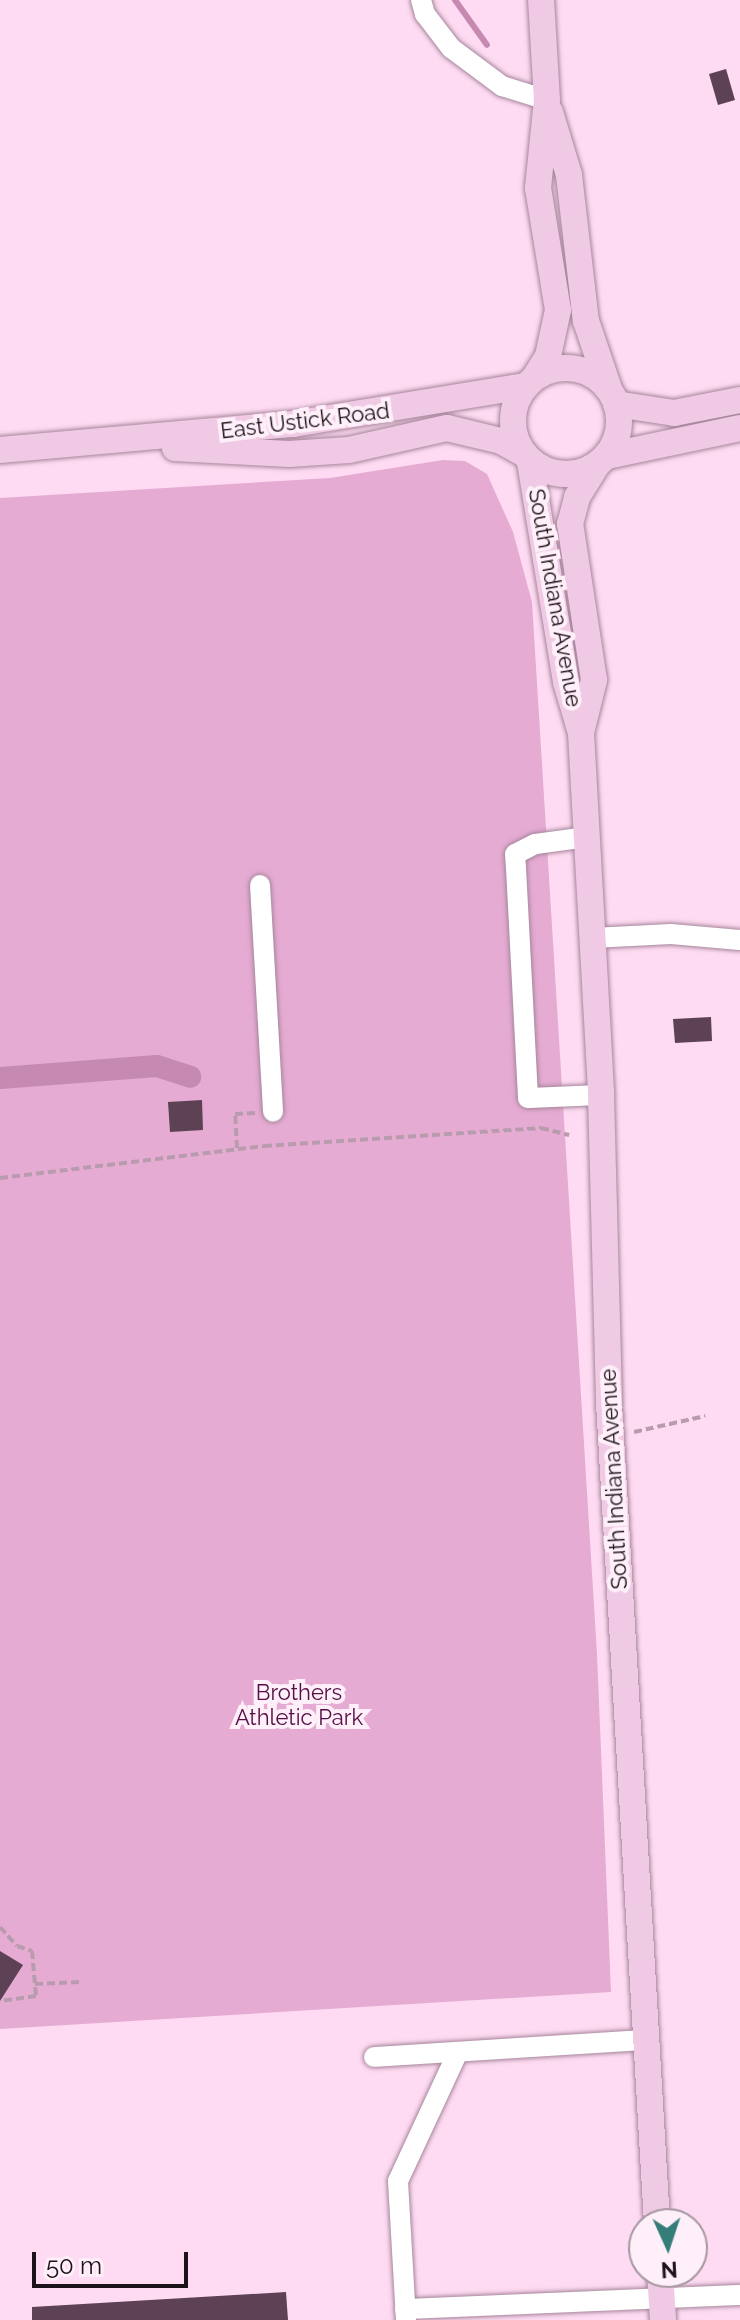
<!DOCTYPE html>
<style>
body{margin:0}
#map{position:relative;width:740px;height:2320px;overflow:hidden;background:#fedbf2;font-family:Raleway,sans-serif}
div>[style]{position:absolute}
.green>*{inset:0;background:#e5abd3}
.stream>*{height:6px;margin:-3px;padding:0 3px;transform-origin:3px;border-radius:3px;background:#c589b2}
.canal>*{height:22px;margin:-11px;padding:0 11px;transform-origin:11px;border-radius:11px;background:#c589b2}
.building>*{inset:0;background:#5d4154}
.path>*{height:4px;margin-top:-2px;transform-origin:0;background:repeating-linear-gradient(90deg,#b89cae 0 8px,transparent 0 12px)}
.roads{filter:drop-shadow(0 0 2px #a6869b) drop-shadow(0 0 2px #a6869b)}
.minor>*{height:20px;margin:-10px;padding:0 10px;transform-origin:10px;border-radius:10px;background:#fff}
.major>*{height:26px;margin:-13px;padding:0 13px;transform-origin:13px;border-radius:13px;background:#f0c9e4}
.major>.ring{margin:-13px;padding:0;box-sizing:content-box;background:none;border:26px solid #f0c9e4;border-radius:50%}
span{translate:-50% -50%;white-space:nowrap;text-align:center;line-height:1.15;-webkit-text-stroke:8px #feeff9;paint-order:stroke}
.street-label{font-size:22px;color:#1e121a}
.park-label{font-size:22px;color:#560e46}
.north{position:absolute;left:628px;top:2208px;width:80px;height:80px;box-sizing:border-box;background:#feeff9;border:2px solid #a497a0;border-radius:50%;rotate:177deg;font-size:22px;font-weight:700;line-height:32px;text-align:center;color:#1e121a}
.north::after{content:'';display:block;margin:auto;width:28px;height:36px;background:#357d78;clip-path:polygon(50% 0,100% 100%,50% 72%,0 100%)}
.scale{position:absolute;left:32px;top:2252px;width:156px;height:36px;box-sizing:border-box;border:4px solid #1e121a;border-top:0;padding-left:10px;font-size:24px;line-height:28px;white-space:nowrap;color:#1e121a;-webkit-text-stroke:6px #feeff9;paint-order:stroke}
</style>
<div id="map">
<div class="green">
<i style="clip-path:polygon(443px 460px,465px 461px,487px 474px,513px 532px,532px 602px,597px 1654px,611px 1992px,0 2029px,0 498px,330px 478px)"></i>
</div>
<div class="stream">
<i style="left:455px;top:0;width:55px;rotate:54.6deg"></i>
</div>
<div class="canal">
<i style="left:0;top:1078px;width:157px;rotate:-4.4deg"></i>
<i style="left:157px;top:1066px;width:35px;rotate:18deg"></i>
</div>
<div class="building">
<i style="clip-path:polygon(726px 69px,735px 100px,718px 105px,709px 74px)"></i>
<i style="clip-path:polygon(711px 1017px,712px 1041px,675px 1043px,673px 1019px)"></i>
<i style="clip-path:polygon(202px 1100px,203px 1130px,170px 1132px,168px 1102px)"></i>
<i style="clip-path:polygon(0 1951px,23px 1965px,0 2001px)"></i>
<i style="clip-path:polygon(286px 2292px,288px 2320px,32px 2320px,32px 2307px)"></i>
</div>
<div class="path">
<i style="left:237px;top:1148px;width:34px;rotate:-93deg"></i>
<i style="left:235px;top:1114px;width:20px;rotate:-3deg"></i>
<i style="left:0;top:1178px;width:266px;rotate:-6.9deg"></i>
<i style="left:264px;top:1146px;width:278px;rotate:-3.7deg"></i>
<i style="left:541px;top:1128px;width:29px;rotate:14deg"></i>
<i style="left:634px;top:1432px;width:73px;rotate:-12.7deg"></i>
<i style="left:0;top:1927px;width:25px;rotate:48deg"></i>
<i style="left:17px;top:1946px;width:16px;rotate:18deg"></i>
<i style="left:32px;top:1951px;width:45px;rotate:84.9deg"></i>
<i style="left:36px;top:1996px;width:36px;rotate:172deg"></i>
<i style="left:35px;top:1984px;width:45px;rotate:-2.5deg"></i>
</div>
<div class="roads">
<div class="minor">
<i style="left:421px;top:0;width:15px;rotate:74deg"></i>
<i style="left:425px;top:14px;width:43px;rotate:52.6deg"></i>
<i style="left:451px;top:48px;width:64px;rotate:36.7deg"></i>
<i style="left:502px;top:86px;width:47px;rotate:17.3deg"></i>
<i style="left:587px;top:837px;width:52px;rotate:172.3deg"></i>
<i style="left:535px;top:844px;width:22px;rotate:153deg"></i>
<i style="left:515px;top:854px;width:14px;rotate:86deg"></i>
<i style="left:516px;top:868px;width:230px;rotate:87deg"></i>
<i style="left:528px;top:1098px;width:73px;rotate:-2.4deg"></i>
<i style="left:260px;top:885px;width:227px;rotate:86.7deg"></i>
<i style="left:592px;top:938px;width:79px;rotate:-2.9deg"></i>
<i style="left:671px;top:934px;width:69px;rotate:5deg"></i>
<i style="left:374px;top:2057px;width:272px;rotate:-3.6deg"></i>
<i style="left:405px;top:2309px;width:335px;rotate:-2.4deg"></i>
<i style="left:406px;top:2320px;width:139px;rotate:-93.3deg"></i>
<i style="left:398px;top:2181px;width:142px;rotate:-65.1deg"></i>
</div>
<div class="major">
<i style="left:550px;top:112px;width:66px;rotate:73.2deg"></i>
<i style="left:569px;top:175px;width:147px;rotate:83.4deg"></i>
<i style="left:586px;top:321px;width:72px;rotate:71.3deg"></i>
<i class="ring" style="left:513px;top:368px;width:80px;height:80px"></i>
<i style="left:535px;top:377px;width:25px;rotate:-58deg"></i>
<i style="left:548px;top:356px;width:47px;rotate:-77.7deg"></i>
<i style="left:558px;top:310px;width:124px;rotate:-99.3deg"></i>
<i style="left:538px;top:188px;width:88px;rotate:-84.2deg"></i>
<i style="left:547px;top:100px;width:100px;rotate:-93.4deg"></i>
<i style="left:616px;top:404px;width:59px;rotate:8.8deg"></i>
<i style="left:674px;top:413px;width:67px;rotate:-11.1deg"></i>
<i style="left:175px;top:448px;width:114px;rotate:3deg"></i>
<i style="left:289px;top:454px;width:60px;rotate:-3.8deg"></i>
<i style="left:349px;top:450px;width:100px;rotate:-12.7deg"></i>
<i style="left:447px;top:428px;width:56px;rotate:13.5deg"></i>
<i style="left:501px;top:441px;width:23px;rotate:29deg"></i>
<i style="left:0;top:450px;width:294px;rotate:-5.1deg"></i>
<i style="left:293px;top:424px;width:235px;rotate:-9.3deg"></i>
<i style="left:607px;top:456px;width:136px;rotate:-11.9deg"></i>
<i style="left:530px;top:462px;width:223px;rotate:80.7deg"></i>
<i style="left:566px;top:682px;width:53px;rotate:73.6deg"></i>
<i style="left:581px;top:733px;width:363px;rotate:86.8deg"></i>
<i style="left:601px;top:1095px;width:308px;rotate:88.5deg"></i>
<i style="left:609px;top:1403px;width:822px;rotate:86.65deg"></i>
<i style="left:581px;top:733px;width:55px;rotate:-76.2deg"></i>
<i style="left:594px;top:680px;width:158px;rotate:-98.7deg"></i>
<i style="left:570px;top:524px;width:28px;rotate:-75deg"></i>
<i style="left:577px;top:497px;width:36px;rotate:-58deg"></i>
<i style="left:660px;top:2272px;width:48px;rotate:86.4deg"></i>
</div>
</div>
<div class="street-label">
<span style="left:305px;top:421px;rotate:-7deg">East Ustick Road</span>
<span style="left:555px;top:598px;rotate:80deg">South Indiana Avenue</span>
<span style="left:614px;top:1479px;rotate:-93deg">South Indiana Avenue</span>
</div>
<div class="park-label">
<span style="left:299px;top:1705px">Brothers<br>Athletic Park</span>
</div>
<div class="north">N</div>
<div class="scale">50 m</div>
</div>
